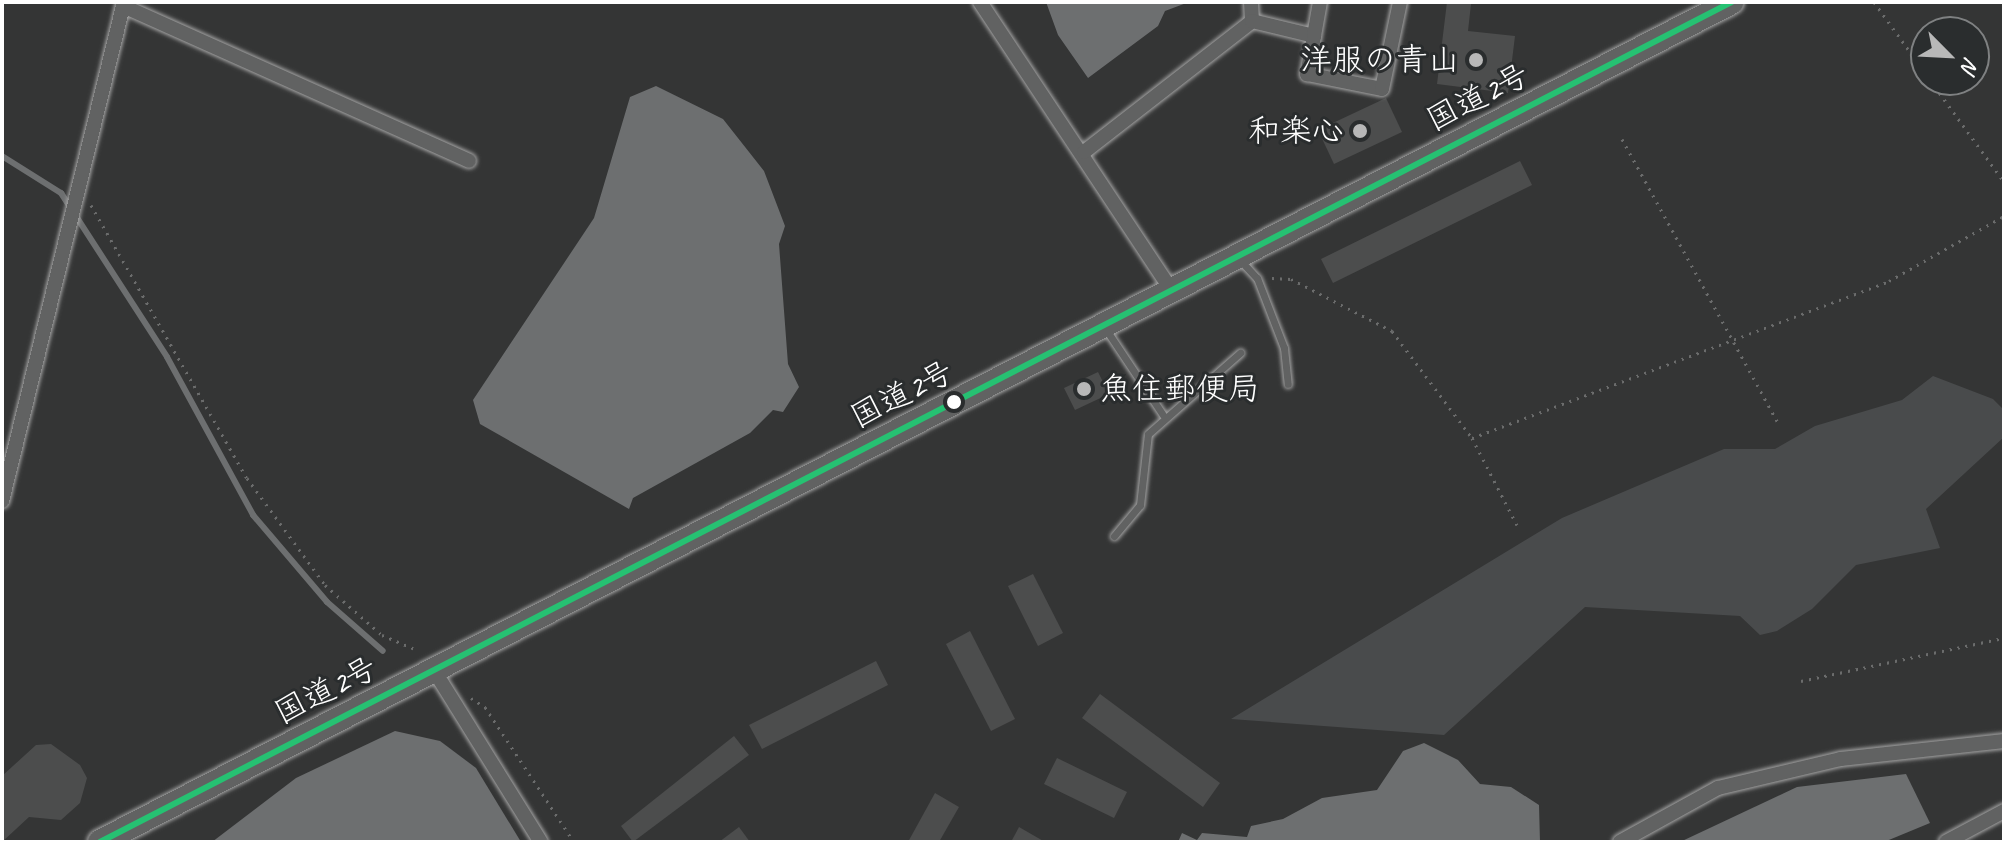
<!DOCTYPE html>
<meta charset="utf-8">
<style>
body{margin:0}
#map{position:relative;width:2006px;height:844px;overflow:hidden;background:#343535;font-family:Caveat,"Klee One",sans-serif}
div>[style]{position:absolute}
.green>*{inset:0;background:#494b4c}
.water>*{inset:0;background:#6d6f70}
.stream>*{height:6px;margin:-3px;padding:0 3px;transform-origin:3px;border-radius:3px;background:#6d6f70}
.building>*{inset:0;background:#4c4d4d}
.path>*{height:3px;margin-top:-1.5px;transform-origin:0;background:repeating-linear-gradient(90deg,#6b6c6c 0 2px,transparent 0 8px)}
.roads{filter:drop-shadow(0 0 2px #a4a4a4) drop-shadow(0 0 2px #a4a4a4)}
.service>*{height:7px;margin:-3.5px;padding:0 3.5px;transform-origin:3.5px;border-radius:3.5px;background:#616262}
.minor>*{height:14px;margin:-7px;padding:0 7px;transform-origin:7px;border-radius:7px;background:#616262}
.trunk>*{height:24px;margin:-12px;padding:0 12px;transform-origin:12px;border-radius:12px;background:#616262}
.bus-1>*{height:6px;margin:-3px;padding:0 3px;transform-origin:3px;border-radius:3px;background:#26c172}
.dots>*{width:22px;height:22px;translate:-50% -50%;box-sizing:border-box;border:4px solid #2a2d2e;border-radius:50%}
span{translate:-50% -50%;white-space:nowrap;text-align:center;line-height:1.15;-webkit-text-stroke:6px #2a2d2e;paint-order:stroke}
.poi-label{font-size:32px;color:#fff}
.right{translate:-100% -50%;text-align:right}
.left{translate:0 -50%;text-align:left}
.street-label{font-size:32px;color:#fff}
.frame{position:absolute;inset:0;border:4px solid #fff;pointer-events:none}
.north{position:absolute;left:1910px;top:16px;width:80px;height:80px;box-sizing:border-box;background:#2a2d2e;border:2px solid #7f8182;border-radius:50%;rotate:114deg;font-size:22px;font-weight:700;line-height:32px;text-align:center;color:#fff}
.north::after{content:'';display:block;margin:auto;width:28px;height:36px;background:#b8b8b8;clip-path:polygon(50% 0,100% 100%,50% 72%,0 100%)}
</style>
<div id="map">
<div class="green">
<i style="clip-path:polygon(1933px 376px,1993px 399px,2004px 410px,2004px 437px,1926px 509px,1940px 548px,1856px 565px,1812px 609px,1777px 631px,1760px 635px,1740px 616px,1585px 607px,1444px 735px,1231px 719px,1562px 518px,1724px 449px,1775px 449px,1815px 426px,1902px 400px)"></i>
</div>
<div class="water">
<i style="clip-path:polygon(1046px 2px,1189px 2px,1165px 11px,1158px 26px,1088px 78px,1058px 35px)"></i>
<i style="clip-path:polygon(656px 86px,723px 119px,764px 171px,785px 226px,779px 244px,788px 364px,799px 387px,783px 412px,773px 410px,750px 433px,633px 498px,629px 509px,480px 424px,473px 400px,594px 218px,630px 97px)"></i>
<i style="clip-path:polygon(395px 731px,440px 741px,476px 768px,521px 842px,212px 842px,296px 778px)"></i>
<i style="clip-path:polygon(1424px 743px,1458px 760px,1480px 784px,1511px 787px,1539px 805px,1540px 842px,1178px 842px,1182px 833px,1197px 840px,1202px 833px,1247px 837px,1251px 826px,1283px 819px,1322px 798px,1377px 790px,1403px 751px)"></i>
<i style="clip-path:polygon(1906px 774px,1930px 823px,1884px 842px,1680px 842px,1797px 787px)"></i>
</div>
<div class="stream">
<i style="left:2px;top:156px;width:70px;rotate:32.1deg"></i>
<i style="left:61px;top:193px;width:195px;rotate:57.1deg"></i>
<i style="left:167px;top:357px;width:180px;rotate:61.4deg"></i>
<i style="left:253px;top:515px;width:114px;rotate:49.6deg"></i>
<i style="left:327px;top:602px;width:74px;rotate:41.2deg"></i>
</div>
<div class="building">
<i style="clip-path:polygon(1447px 2px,1471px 4px,1468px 31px,1515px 36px,1508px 93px,1437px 84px)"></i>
<i style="clip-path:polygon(1386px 98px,1402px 132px,1334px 164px,1318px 130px)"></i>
<i style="clip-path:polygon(1520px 161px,1532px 185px,1333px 283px,1321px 259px)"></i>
<i style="clip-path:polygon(1098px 372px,1109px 394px,1075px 410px,1064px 388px)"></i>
<i style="clip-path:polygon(1033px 574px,1063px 633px,1038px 646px,1008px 586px)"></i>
<i style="clip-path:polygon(970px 631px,1015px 719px,991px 731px,946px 644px)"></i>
<i style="clip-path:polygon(876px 661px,888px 685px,762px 749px,749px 725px)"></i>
<i style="clip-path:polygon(1100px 694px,1220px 783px,1203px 807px,1082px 718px)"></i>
<i style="clip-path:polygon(734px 736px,749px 755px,633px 842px,621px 826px)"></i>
<i style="clip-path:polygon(51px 744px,80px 765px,87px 778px,80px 803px,61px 820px,29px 817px,2px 842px,2px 776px,36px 745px)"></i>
<i style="clip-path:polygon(1057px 758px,1127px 792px,1114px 818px,1044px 784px)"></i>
<i style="clip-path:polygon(935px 793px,959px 807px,939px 842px,908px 842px)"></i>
<i style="clip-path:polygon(739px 827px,750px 842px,719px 842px)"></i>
<i style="clip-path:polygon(1019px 827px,1045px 842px,1011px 842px)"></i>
</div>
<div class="path">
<i style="left:1874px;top:2px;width:89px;rotate:54.2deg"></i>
<i style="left:1930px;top:80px;width:126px;rotate:54deg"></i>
<i style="left:1622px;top:139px;width:322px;rotate:61.2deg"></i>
<i style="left:91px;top:205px;width:314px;rotate:60.3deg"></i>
<i style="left:247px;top:478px;width:132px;rotate:53.9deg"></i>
<i style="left:325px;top:585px;width:76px;rotate:41.3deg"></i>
<i style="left:382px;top:635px;width:34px;rotate:23deg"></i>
<i style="left:1272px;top:278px;width:19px;rotate:3deg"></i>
<i style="left:1291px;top:279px;width:114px;rotate:27.2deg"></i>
<i style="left:1392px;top:331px;width:134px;rotate:53.2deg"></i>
<i style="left:1472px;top:438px;width:446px;rotate:-20.6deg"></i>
<i style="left:1889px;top:281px;width:132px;rotate:-29.5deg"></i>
<i style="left:1472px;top:438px;width:98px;rotate:62.7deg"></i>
<i style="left:1801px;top:681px;width:208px;rotate:-12deg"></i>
<i style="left:471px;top:698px;width:17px;rotate:33deg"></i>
<i style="left:485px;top:707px;width:162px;rotate:56.6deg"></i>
</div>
<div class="roads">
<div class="service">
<i style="left:1240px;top:260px;width:25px;rotate:47deg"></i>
<i style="left:1257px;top:278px;width:75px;rotate:68.9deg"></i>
<i style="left:1284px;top:348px;width:36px;rotate:84deg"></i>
<i style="left:1105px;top:328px;width:105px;rotate:56.3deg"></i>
<i style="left:1114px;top:536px;width:40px;rotate:-50deg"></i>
<i style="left:1140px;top:505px;width:71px;rotate:-83.6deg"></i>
<i style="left:1148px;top:434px;width:123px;rotate:-41.4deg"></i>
</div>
<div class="minor">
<i style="left:980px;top:2px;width:347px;rotate:56.4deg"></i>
<i style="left:1251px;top:2px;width:19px;rotate:87deg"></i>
<i style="left:123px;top:6px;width:379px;rotate:24.1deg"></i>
<i style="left:1314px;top:36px;width:39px;rotate:100deg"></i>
<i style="left:1307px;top:74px;width:76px;rotate:11.3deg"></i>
<i style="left:1382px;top:89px;width:89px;rotate:-78.3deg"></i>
<i style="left:1084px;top:152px;width:213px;rotate:-37.9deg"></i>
<i style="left:1252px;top:21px;width:64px;rotate:13.6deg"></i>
<i style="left:1314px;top:36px;width:35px;rotate:-80deg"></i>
<i style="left:2px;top:501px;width:514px;rotate:-76.26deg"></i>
<i style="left:435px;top:672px;width:200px;rotate:58.1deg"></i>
<i style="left:1620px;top:842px;width:112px;rotate:-28.9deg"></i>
<i style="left:1718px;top:788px;width:126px;rotate:-13.3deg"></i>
<i style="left:1841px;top:759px;width:164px;rotate:-6.3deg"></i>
<i style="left:1946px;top:842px;width:66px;rotate:-28.1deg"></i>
</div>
<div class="trunk">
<i style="left:100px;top:842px;width:1835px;rotate:-27.24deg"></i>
</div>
</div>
<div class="bus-1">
<i style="left:100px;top:842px;width:1835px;rotate:-27.24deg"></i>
</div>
<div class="dots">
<i style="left:1476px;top:60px;background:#b8b8b8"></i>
<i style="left:1360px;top:131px;background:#b8b8b8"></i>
<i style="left:1084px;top:389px;background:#b8b8b8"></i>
<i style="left:954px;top:402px;background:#fff"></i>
</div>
<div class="poi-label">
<span class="right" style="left:1460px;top:60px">洋服の青山</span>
<span class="right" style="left:1344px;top:131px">和楽心</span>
<span class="left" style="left:1100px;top:389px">魚住郵便局</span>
</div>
<div class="street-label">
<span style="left:1478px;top:98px;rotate:-27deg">国道2号</span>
<span style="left:902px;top:395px;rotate:-27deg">国道2号</span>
<span style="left:326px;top:691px;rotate:-27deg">国道2号</span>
</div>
<div class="frame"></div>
<div class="north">N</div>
</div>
